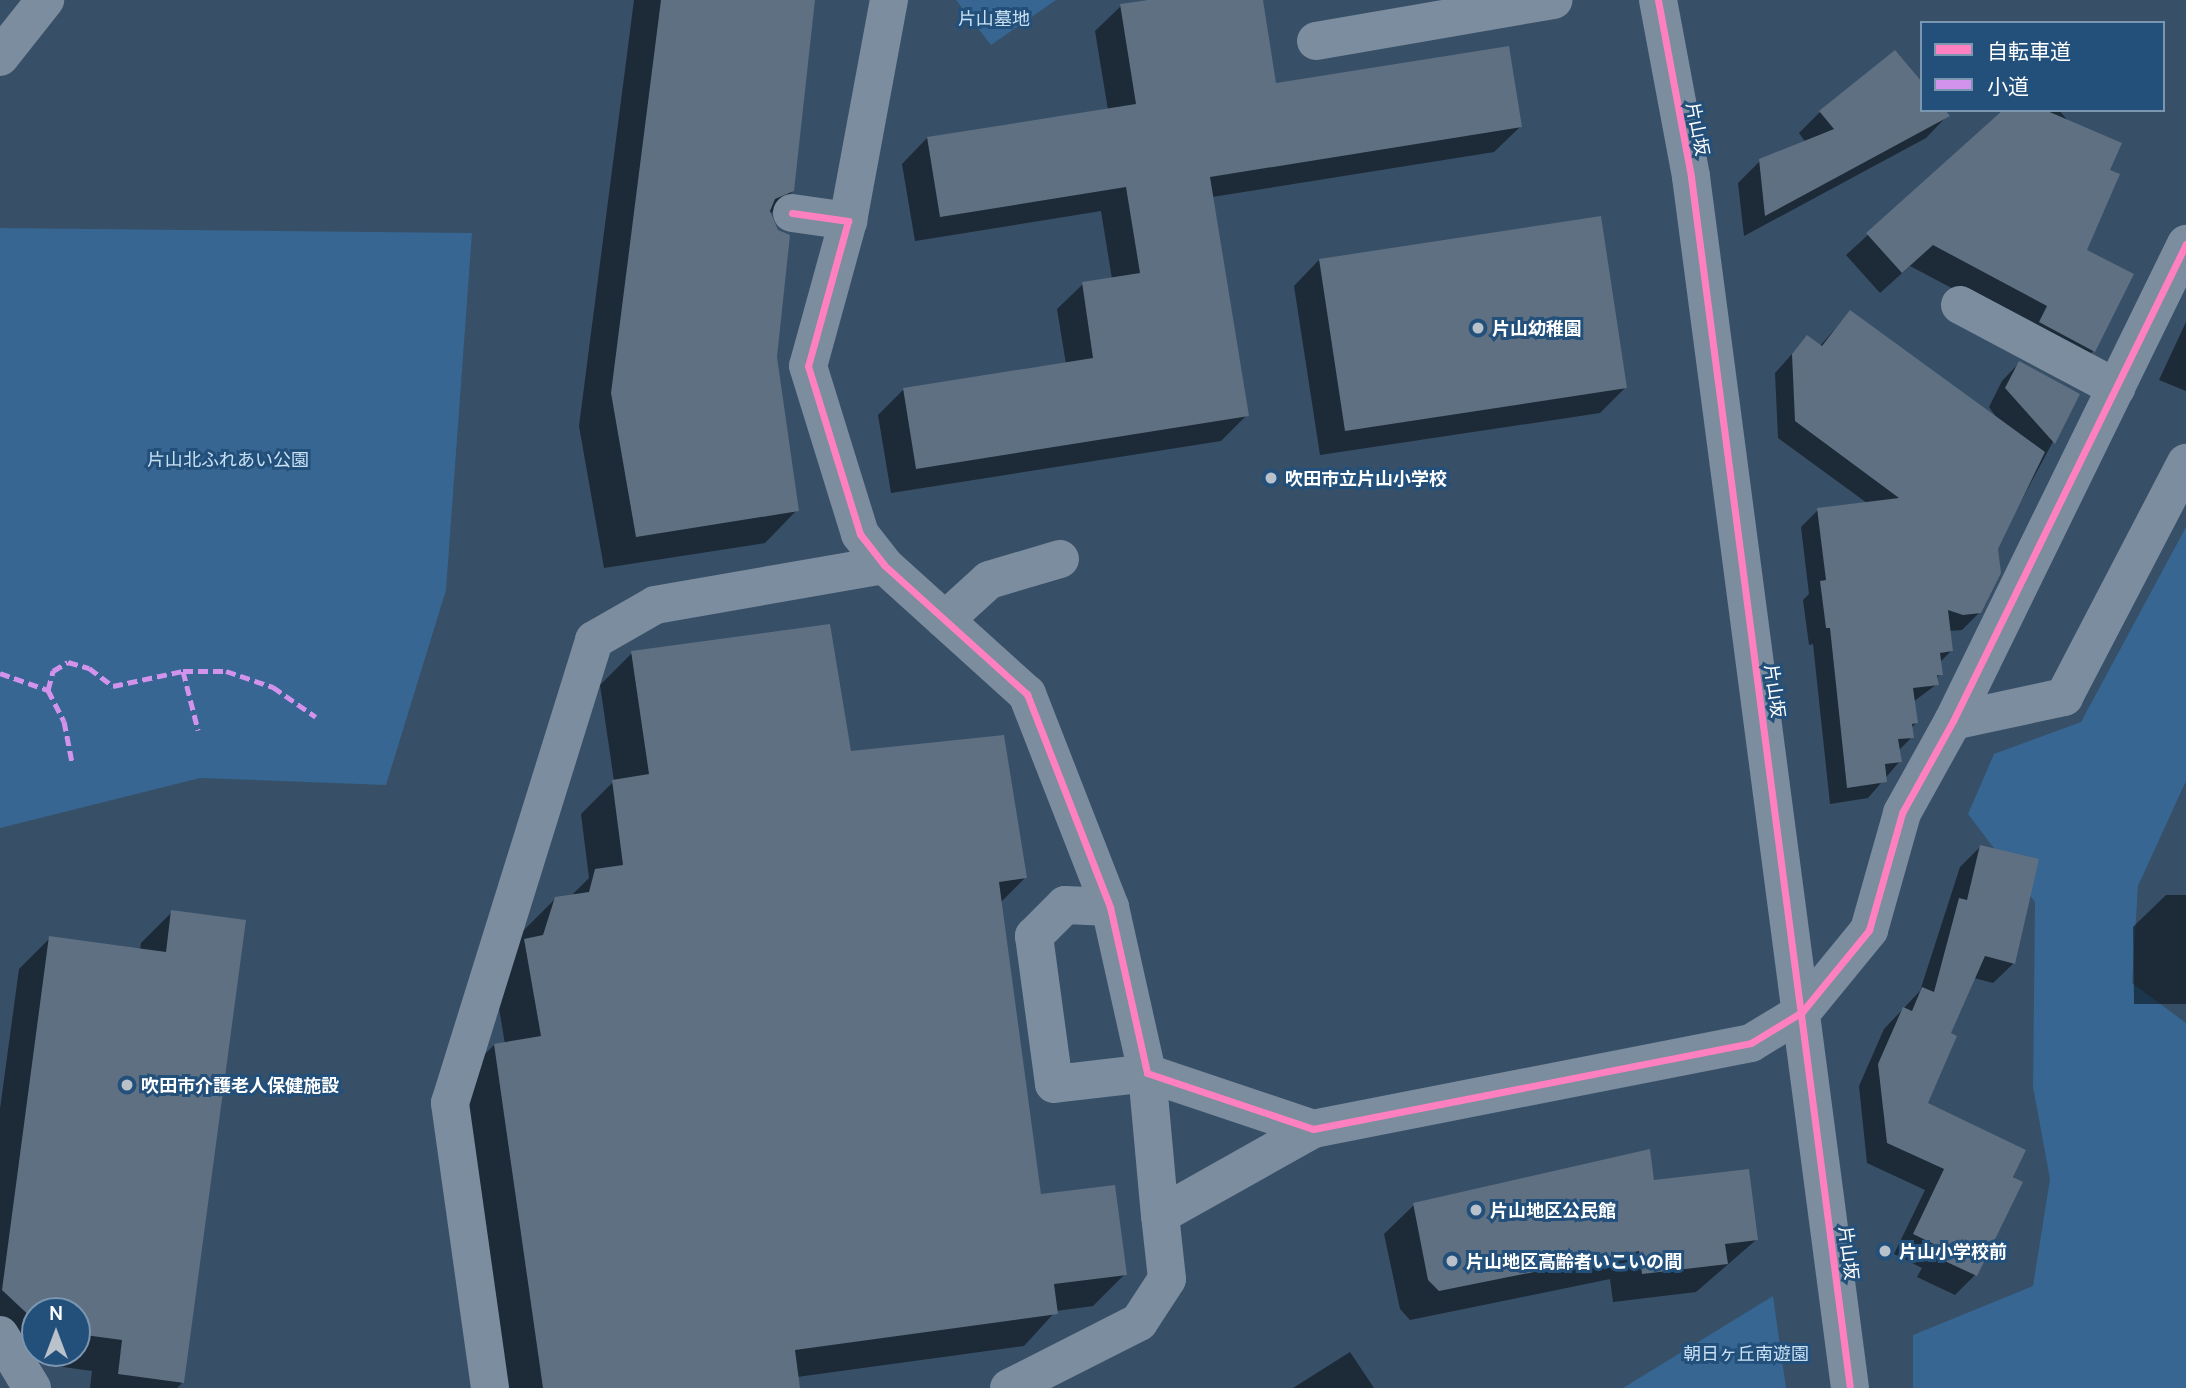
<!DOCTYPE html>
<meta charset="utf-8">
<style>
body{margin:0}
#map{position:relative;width:2186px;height:1388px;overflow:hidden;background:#374f67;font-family:Manrope,"Noto Sans JP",sans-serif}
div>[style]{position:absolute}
.green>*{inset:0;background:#366691}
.shadow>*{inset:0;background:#0007}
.building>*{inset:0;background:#5e7082}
.minor>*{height:38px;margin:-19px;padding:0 19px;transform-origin:19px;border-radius:19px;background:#7b8d9e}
.quiet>*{height:5px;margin-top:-2.5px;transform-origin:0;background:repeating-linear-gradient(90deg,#d193ec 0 10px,transparent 0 15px)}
.cycleway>*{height:7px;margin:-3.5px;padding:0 3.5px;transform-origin:3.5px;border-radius:3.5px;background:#ff80c0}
.dots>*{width:19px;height:19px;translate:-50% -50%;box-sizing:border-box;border:4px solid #23507b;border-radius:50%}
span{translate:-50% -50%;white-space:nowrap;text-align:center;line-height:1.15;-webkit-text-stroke:6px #23507b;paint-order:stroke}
.park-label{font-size:18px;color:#c8e0f4}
.street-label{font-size:18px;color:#fff}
.poi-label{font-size:18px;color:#fff;font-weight:700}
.left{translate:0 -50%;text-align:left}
.legend{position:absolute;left:1920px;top:21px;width:245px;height:91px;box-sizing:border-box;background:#23507b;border:2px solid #7b96b0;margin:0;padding:9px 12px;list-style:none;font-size:21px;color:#fff}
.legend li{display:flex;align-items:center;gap:14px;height:35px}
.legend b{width:35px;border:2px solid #7b96b0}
.north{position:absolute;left:21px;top:1297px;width:70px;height:70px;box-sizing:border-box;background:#23507b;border:2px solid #7b96b0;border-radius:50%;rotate:0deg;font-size:19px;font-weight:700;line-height:28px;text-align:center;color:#fff}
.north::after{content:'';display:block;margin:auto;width:24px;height:32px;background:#b9c1ca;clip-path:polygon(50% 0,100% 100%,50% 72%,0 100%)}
</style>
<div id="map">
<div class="green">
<i style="clip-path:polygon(956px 0,1056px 0,991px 45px)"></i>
<i style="clip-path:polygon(0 228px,472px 233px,446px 590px,386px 785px,200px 778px,0 828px)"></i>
<i style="clip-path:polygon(2186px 527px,2186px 781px,2138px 886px,2132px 983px,2186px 1023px,2186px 1388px,1913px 1388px,1913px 1335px,2033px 1286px,2050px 1179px,2033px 1087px,2035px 902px,1968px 814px,1994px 754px,2081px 722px)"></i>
<i style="clip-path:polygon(1773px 1296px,1786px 1388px,1623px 1388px)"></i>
</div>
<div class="shadow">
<i style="clip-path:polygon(634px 0,813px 0,793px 191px,770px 214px,775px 357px,797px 510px,765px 543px,604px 568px,579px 426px)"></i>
<i style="clip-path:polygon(1159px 0,1261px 0,1275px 85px,1520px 127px,1494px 152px,1212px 197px,1247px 415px,1221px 441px,891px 493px,878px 415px,903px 390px,1066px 364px,1057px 309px,1083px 284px,1112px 279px,1101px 211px,915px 241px,902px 164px,927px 138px,1108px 110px,1095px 31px,1121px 6px)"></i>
<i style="clip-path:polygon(1922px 110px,1947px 116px,1926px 138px,1744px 236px,1738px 183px,1760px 161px,1806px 143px,1799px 133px,1820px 112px)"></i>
<i style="clip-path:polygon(2005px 110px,2059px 110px,2108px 170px,2085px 251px,2093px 351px,2072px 372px,2027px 328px,1910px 266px,1880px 293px,1846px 255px)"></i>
<i style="clip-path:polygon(1319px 260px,1625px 388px,1600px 413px,1320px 455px,1294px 286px)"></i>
<i style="clip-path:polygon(1850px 312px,1999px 421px,1989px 407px,2002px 381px,2019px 363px,2078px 395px,1996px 548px,1980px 612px,1962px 630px,1949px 631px,1952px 650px,1940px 662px,1937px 684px,1913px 702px,1916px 723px,1911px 728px,1912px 737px,1898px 751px,1900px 761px,1868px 798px,1830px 804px,1813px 644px,1809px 645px,1803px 600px,1809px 594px,1801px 527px,1818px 510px,1867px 503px,1778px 438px,1775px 373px,1807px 337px,1820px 346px)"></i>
<i style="clip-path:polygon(2186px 322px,2186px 391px,2159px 380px)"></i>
<i style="clip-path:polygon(632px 653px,850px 753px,1025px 878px,1000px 903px,1040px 1196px,1125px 1274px,1093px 1306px,1056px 1311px,1024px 1346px,797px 1377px,799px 1388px,507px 1388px,462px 1077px,494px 1045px,505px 1044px,493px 972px,523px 931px,555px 899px,570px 897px,589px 878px,581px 814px,614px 781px,600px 685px)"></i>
<i style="clip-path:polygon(1981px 846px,2014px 963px,1993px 983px,1974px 978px,1949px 1034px,1926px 1104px,2021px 1183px,1975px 1275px,1955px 1295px,1917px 1277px,1922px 1268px,1894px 1254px,1925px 1190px,1867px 1163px,1859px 1086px,1884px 1029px,1920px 991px,1960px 867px)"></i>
<i style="clip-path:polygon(2166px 895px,2186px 895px,2186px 1004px,2134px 1004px,2133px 927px)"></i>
<i style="clip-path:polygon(evenodd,172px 912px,182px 1383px,177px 1388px,90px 1388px,92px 1371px,13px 1360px,0 1348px,0 1109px,19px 969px,50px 938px,140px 950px,141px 943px,172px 912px,35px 1311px,77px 1311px,77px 1353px,35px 1353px,35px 1311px)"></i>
<i style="clip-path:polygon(1414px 1205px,1756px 1240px,1696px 1292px,1613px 1302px,1610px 1279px,1410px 1320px,1400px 1309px,1384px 1234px)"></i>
<i style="clip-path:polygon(1350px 1352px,1374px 1388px,1293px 1388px)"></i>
</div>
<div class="building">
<i style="clip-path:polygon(661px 0,815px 0,794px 191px,775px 199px,770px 211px,778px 230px,790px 235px,777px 357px,799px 511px,636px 537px,611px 393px)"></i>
<i style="clip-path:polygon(1148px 0,1263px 0,1276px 83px,1509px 46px,1522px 127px,1210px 177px,1249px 416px,916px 469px,903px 388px,1093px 358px,1082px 282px,1140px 273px,1126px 187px,940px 217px,927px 137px,1136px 104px,1120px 4px)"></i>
<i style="clip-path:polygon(1895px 50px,1922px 82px,1922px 110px,1945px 110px,1950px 116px,1765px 216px,1759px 159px,1834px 129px,1819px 111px)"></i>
<i style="clip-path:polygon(2003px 110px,2045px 110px,2122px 143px,2110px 170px,2120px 174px,2087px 250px,2134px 274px,2095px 352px,2039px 322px,2047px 306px,1933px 245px,1902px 273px,1866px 233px)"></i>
<i style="clip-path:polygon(1601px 216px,1627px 388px,1345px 431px,1319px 259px)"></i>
<i style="clip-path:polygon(1850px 310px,2045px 452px,1998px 549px,2001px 573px,1981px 613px,1963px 615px,1948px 610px,1953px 651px,1940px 653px,1943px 675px,1937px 675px,1939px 685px,1913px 688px,1918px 723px,1912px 724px,1914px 738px,1898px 739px,1902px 762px,1885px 764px,1887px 782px,1847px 788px,1830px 628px,1826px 628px,1820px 581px,1826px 580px,1817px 508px,1899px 498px,1795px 421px,1792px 354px,1807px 335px,1822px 346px)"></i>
<i style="clip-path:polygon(2019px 361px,2080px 394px,2055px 444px,2005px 388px)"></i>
<i style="clip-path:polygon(830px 624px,851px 751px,1004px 735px,1027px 878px,999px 882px,1041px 1194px,1115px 1185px,1127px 1275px,1054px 1284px,1058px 1314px,795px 1350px,800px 1388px,543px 1388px,494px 1044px,541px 1036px,524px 939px,543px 935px,555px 897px,589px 892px,595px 869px,623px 865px,612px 780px,649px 774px,631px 651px)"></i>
<i style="clip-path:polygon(1980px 845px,2039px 859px,2015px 964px,1985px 956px,1951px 1033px,1957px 1036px,1928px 1103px,2026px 1150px,2013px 1177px,2023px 1182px,1977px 1276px,1936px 1257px,1940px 1247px,1913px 1234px,1944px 1169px,1887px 1143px,1878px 1064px,1903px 1007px,1912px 1011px,1922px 987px,1934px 992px,1959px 898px,1967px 900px)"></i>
<i style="clip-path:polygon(171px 910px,246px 920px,184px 1383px,118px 1374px,122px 1340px,77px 1334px,77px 1311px,35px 1311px,35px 1321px,2px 1290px,49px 936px,166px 952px)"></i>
<i style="clip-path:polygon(1650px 1149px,1654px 1180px,1749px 1169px,1758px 1240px,1725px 1244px,1728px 1264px,1642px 1274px,1639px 1251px,1439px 1291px,1428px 1280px,1413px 1203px)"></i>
</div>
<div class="minor">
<i style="left:1658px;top:0;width:180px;rotate:79.4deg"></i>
<i style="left:1691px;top:177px;width:1221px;rotate:82.52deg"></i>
<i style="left:1316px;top:41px;width:241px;rotate:-9.8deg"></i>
<i style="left:0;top:57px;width:73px;rotate:-51.7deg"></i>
<i style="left:792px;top:213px;width:57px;rotate:8.1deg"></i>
<i style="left:848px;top:221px;width:150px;rotate:105.4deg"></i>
<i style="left:808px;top:366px;width:176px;rotate:72.8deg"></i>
<i style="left:860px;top:534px;width:39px;rotate:52deg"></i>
<i style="left:884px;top:565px;width:193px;rotate:42.1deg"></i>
<i style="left:1027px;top:694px;width:229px;rotate:68.7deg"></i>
<i style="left:1110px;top:907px;width:170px;rotate:77.4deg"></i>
<i style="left:1147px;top:1073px;width:175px;rotate:18.6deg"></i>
<i style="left:1313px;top:1129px;width:446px;rotate:-11.1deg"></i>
<i style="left:1751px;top:1043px;width:60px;rotate:-31.3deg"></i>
<i style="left:1802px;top:1012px;width:106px;rotate:-50.7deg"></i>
<i style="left:1869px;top:930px;width:122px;rotate:-74.2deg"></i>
<i style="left:1902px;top:813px;width:105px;rotate:-61deg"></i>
<i style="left:1953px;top:721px;width:531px;rotate:-63.97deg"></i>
<i style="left:848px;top:221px;width:225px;rotate:-79.5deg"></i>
<i style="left:1960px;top:305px;width:177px;rotate:28deg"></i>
<i style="left:945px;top:620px;width:59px;rotate:-42.3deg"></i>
<i style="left:989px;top:580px;width:74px;rotate:-16.5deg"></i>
<i style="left:1953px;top:721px;width:114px;rotate:-12.2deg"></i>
<i style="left:2064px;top:697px;width:264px;rotate:-62.5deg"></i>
<i style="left:1110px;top:907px;width:45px;rotate:-177.5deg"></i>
<i style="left:1065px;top:905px;width:44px;rotate:135deg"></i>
<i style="left:1034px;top:936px;width:149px;rotate:82.3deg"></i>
<i style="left:1054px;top:1084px;width:94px;rotate:-6.7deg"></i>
<i style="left:1147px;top:1073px;width:143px;rotate:84.8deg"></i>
<i style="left:0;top:1335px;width:62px;rotate:58.9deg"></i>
<i style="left:490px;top:1388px;width:288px;rotate:-98deg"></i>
<i style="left:450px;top:1103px;width:485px;rotate:-72.7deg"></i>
<i style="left:594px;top:640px;width:70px;rotate:-29.8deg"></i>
<i style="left:655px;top:605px;width:232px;rotate:-9.9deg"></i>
<i style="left:1009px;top:1388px;width:146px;rotate:-26.9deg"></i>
<i style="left:1139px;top:1322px;width:51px;rotate:-56.9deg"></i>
<i style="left:1167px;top:1279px;width:64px;rotate:-96.2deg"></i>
<i style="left:1160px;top:1215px;width:176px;rotate:-29.3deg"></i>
</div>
<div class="quiet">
<i style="left:183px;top:671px;width:61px;rotate:75.7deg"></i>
<i style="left:0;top:673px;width:51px;rotate:19.5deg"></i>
<i style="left:48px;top:690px;width:35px;rotate:63deg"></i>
<i style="left:64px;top:721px;width:42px;rotate:79deg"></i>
<i style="left:48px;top:690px;width:20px;rotate:-75deg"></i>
<i style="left:53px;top:671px;width:17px;rotate:-31deg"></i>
<i style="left:68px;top:662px;width:22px;rotate:16deg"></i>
<i style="left:89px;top:668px;width:30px;rotate:37deg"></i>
<i style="left:113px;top:686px;width:72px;rotate:-12.1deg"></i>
<i style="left:183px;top:671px;width:43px"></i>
<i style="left:226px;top:671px;width:50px;rotate:18.8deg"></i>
<i style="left:273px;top:687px;width:52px;rotate:34.9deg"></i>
</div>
<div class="cycleway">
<i style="left:1658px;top:0;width:180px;rotate:79.4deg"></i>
<i style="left:1691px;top:177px;width:1221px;rotate:82.52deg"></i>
<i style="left:792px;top:213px;width:57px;rotate:8.1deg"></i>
<i style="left:848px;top:221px;width:150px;rotate:105.4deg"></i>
<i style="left:808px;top:366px;width:176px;rotate:72.8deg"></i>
<i style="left:860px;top:534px;width:39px;rotate:52deg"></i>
<i style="left:884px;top:565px;width:193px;rotate:42.1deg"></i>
<i style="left:1027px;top:694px;width:229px;rotate:68.7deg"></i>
<i style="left:1110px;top:907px;width:170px;rotate:77.4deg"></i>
<i style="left:1147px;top:1073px;width:175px;rotate:18.6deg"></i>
<i style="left:1313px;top:1129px;width:446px;rotate:-11.1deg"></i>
<i style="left:1751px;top:1043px;width:60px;rotate:-31.3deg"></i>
<i style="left:1802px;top:1012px;width:106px;rotate:-50.7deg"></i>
<i style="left:1869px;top:930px;width:122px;rotate:-74.2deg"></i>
<i style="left:1902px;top:813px;width:105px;rotate:-61deg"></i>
<i style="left:1953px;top:721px;width:531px;rotate:-63.97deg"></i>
</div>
<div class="dots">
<i style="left:1478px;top:328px;background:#b9c1ca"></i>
<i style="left:1271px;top:478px;background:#b9c1ca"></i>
<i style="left:127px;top:1085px;background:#b9c1ca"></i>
<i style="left:1476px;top:1210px;background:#b9c1ca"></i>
<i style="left:1885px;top:1251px;background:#b9c1ca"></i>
<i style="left:1452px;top:1261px;background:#b9c1ca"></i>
</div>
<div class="park-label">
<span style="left:994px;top:18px">片山墓地</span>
<span style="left:228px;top:459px">片山北ふれあい公園</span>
<span style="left:1746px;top:1353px">朝日ヶ丘南遊園</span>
</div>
<div class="street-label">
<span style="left:1698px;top:129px;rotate:79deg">片山坂</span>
<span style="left:1775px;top:691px;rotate:82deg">片山坂</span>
<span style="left:1849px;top:1253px;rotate:83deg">片山坂</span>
</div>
<div class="poi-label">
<span class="left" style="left:1492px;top:328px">片山幼稚園</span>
<span class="left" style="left:1285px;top:478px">吹田市立片山小学校</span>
<span class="left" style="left:141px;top:1085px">吹田市介護老人保健施設</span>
<span class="left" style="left:1490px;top:1210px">片山地区公民館</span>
<span class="left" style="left:1899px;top:1251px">片山小学校前</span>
<span class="left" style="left:1466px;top:1261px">片山地区高齢者いこいの間</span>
</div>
<ul class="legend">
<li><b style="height:9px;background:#ff80c0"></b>自転車道</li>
<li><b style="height:9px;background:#d193ec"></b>小道</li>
</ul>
<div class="north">N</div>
</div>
